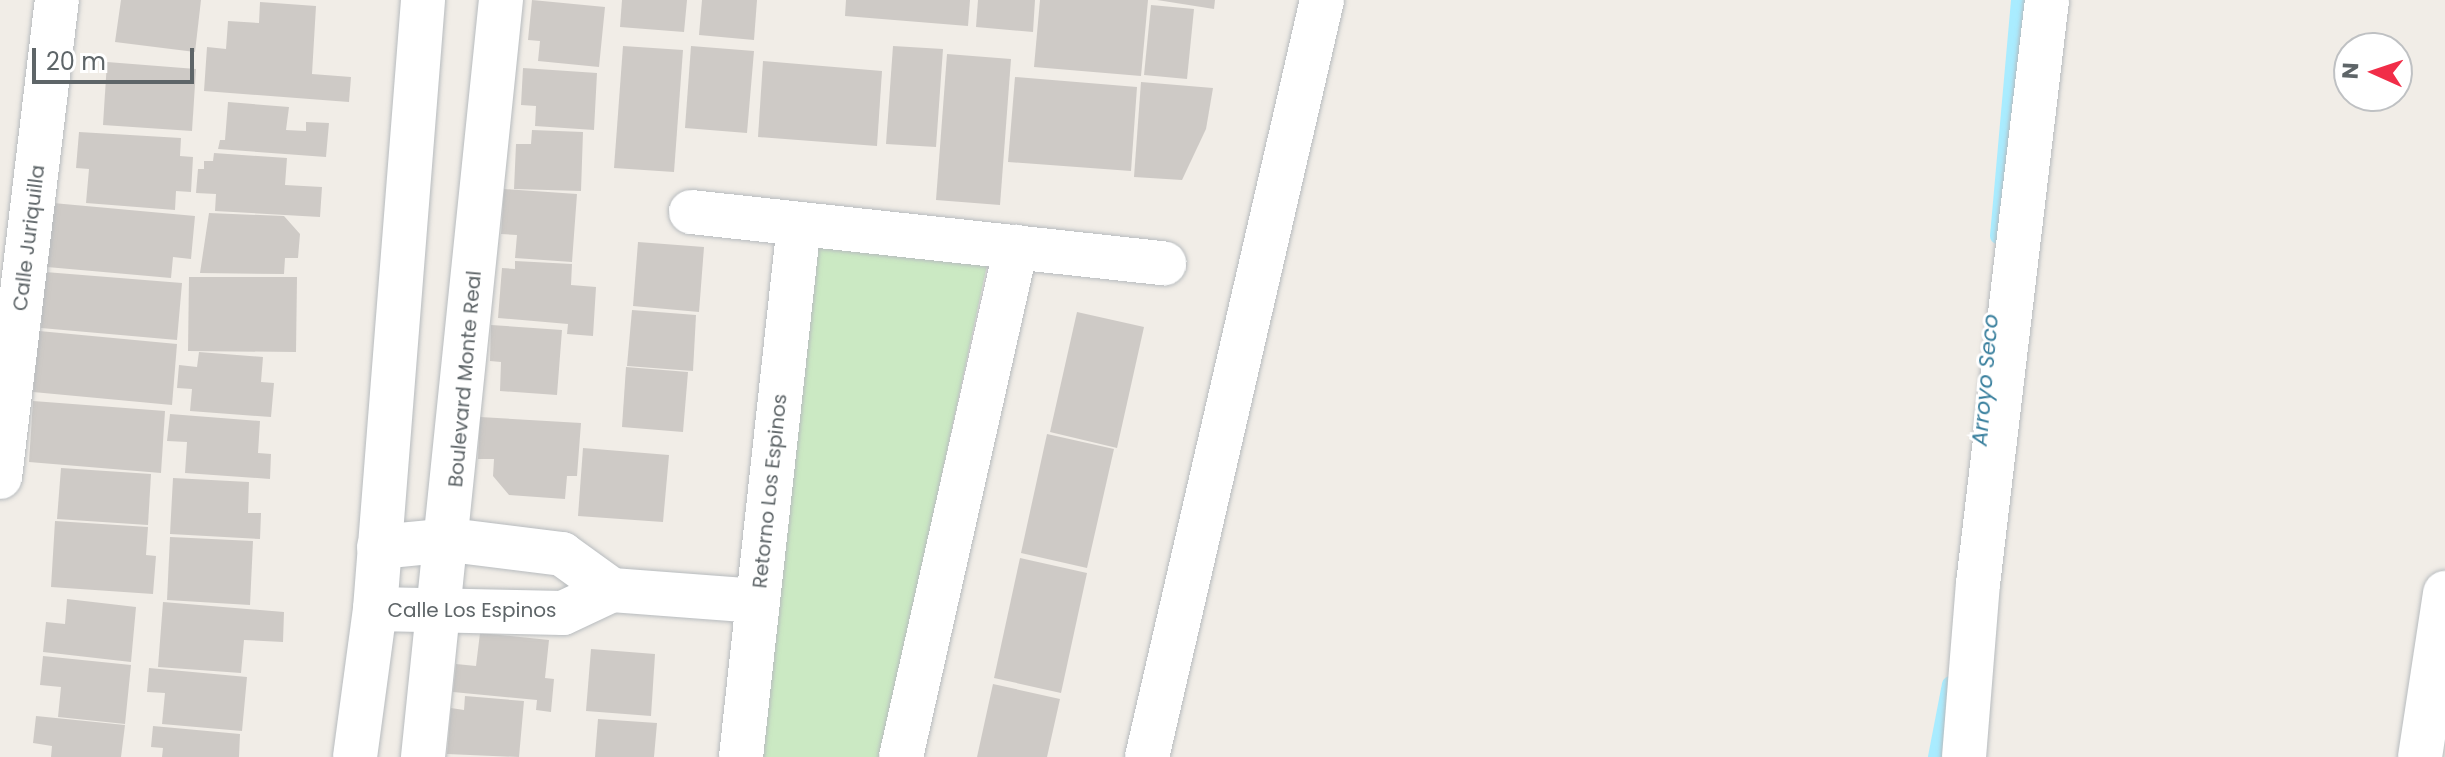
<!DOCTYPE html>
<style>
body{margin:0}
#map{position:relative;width:2445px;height:757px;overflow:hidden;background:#f1ede7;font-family:Poppins,sans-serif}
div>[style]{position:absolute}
.green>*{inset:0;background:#cbe9c3}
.stream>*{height:16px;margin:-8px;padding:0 8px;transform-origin:8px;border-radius:8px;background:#a9ecff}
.building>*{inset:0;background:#cecac6}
.roads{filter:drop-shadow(0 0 2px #b7bbbe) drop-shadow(0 0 2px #b7bbbe)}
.street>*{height:44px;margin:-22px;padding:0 22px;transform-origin:22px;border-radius:22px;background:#fff}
span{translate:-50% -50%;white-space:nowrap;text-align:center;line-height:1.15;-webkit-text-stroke:6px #fff;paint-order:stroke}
.street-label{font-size:20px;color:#5e6568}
.water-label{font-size:22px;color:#377e9c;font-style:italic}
.north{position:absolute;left:2333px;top:32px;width:80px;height:80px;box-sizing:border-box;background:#fff;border:2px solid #bfc1c3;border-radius:50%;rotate:273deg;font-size:22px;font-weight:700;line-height:32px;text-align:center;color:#5e6568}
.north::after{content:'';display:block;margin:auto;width:28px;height:36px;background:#f12d48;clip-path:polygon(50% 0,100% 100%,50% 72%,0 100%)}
.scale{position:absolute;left:32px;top:48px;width:162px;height:36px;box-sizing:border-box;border:4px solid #5e6568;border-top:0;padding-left:10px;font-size:24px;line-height:28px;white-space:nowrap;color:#5e6568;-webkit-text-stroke:6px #fff;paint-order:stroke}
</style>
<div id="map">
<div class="green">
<i style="clip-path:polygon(815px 245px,987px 265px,881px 757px,759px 757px)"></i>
</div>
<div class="stream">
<i style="left:1998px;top:236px;width:237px;rotate:-84.9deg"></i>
<i style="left:1936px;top:757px;width:74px;rotate:-79.1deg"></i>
</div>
<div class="building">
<i style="clip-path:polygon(121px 0,201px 0,195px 52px,115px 42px)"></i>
<i style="clip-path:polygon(532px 0,605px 7px,599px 67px,538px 61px,540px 41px,528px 40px)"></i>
<i style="clip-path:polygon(622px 0,687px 0,684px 32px,620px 27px)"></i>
<i style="clip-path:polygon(702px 0,757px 0,754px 40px,699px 35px)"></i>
<i style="clip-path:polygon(846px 0,970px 0,968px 26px,845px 16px)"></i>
<i style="clip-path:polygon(978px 0,1035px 0,1033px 32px,976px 27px)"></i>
<i style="clip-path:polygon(1040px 0,1148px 0,1141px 76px,1034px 67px)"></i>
<i style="clip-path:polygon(1157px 0,1215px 0,1214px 9px)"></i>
<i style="clip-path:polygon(260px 2px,316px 6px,312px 74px,351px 77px,349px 102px,204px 91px,207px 47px,226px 49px,228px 21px,259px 23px)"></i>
<i style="clip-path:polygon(1151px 5px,1194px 9px,1187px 79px,1144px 75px)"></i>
<i style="clip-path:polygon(623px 46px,683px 50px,674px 172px,614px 168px)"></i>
<i style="clip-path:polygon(691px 46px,754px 51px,747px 133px,685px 128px)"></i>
<i style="clip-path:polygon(893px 46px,943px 49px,936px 147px,886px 144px)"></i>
<i style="clip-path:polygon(947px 54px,1011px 59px,1000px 205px,936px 200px)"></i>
<i style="clip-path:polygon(763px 61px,882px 71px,877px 146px,758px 137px)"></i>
<i style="clip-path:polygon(107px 62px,196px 69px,192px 131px,103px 125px)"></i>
<i style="clip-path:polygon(523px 68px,597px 73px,594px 130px,535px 126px,536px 106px,521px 105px)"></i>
<i style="clip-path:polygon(1015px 77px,1137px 87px,1131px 171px,1008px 162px)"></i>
<i style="clip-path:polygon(1141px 82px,1213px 88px,1206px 129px,1182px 180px,1134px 177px)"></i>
<i style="clip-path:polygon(228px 102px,289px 107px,286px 130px,306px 131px,306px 122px,329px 123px,326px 157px,218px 149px,220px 140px,225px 140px)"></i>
<i style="clip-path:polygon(532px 130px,583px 132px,581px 191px,514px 189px,516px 144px,531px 144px)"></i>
<i style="clip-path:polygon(79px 132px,181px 138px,180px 156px,193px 157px,191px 192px,176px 191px,175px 210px,86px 203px,89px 169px,76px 168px)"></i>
<i style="clip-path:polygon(214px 153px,287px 158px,285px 185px,322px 187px,320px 217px,215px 211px,216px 194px,196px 193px,198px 169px,204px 169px,204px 161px,213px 161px)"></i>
<i style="clip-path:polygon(504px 189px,577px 194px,572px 262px,515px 258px,517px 235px,501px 234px)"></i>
<i style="clip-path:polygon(53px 203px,195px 216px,191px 259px,173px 257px,171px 278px,47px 267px)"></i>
<i style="clip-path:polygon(209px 213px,284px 216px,300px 234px,298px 258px,285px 258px,284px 274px,200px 273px)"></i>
<i style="clip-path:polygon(638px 242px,704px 247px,699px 312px,633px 306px)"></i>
<i style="clip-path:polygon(515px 261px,572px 264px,571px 285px,596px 287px,593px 336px,567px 334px,568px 324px,498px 318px,502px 268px,515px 269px)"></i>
<i style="clip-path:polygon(45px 272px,182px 283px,177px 340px,41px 328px)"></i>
<i style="clip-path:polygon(189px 277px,297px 277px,296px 352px,188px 351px)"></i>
<i style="clip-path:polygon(632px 310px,696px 315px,693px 371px,627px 366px)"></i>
<i style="clip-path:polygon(1077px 312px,1144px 327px,1117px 448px,1050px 432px)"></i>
<i style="clip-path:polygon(491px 325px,562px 330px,557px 395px,500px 391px,501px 362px,490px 361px)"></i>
<i style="clip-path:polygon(39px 331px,177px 344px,172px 405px,33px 392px)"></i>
<i style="clip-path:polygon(199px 352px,263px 357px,261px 382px,274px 383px,271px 417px,190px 411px,192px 389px,177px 388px,179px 365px,197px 367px)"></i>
<i style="clip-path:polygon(626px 367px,688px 372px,683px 432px,622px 427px)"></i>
<i style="clip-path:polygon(33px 401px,165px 411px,161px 473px,29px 462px)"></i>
<i style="clip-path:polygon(170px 414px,260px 421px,258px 453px,271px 454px,270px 479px,185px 473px,187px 442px,167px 441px)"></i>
<i style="clip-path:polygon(480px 417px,581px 423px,577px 476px,567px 476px,565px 499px,509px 495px,493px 476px,494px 459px,478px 459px)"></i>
<i style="clip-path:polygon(1047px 434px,1114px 449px,1087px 568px,1021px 553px)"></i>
<i style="clip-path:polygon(583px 448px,669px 455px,663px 522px,578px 516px)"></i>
<i style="clip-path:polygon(61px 468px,151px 474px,148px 525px,57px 519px)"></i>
<i style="clip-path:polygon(173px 478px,249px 482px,248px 513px,261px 513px,260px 539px,170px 534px)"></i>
<i style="clip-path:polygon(55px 521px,148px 527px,146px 555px,156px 556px,153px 594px,51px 587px)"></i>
<i style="clip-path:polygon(170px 537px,253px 541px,250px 605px,167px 600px)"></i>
<i style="clip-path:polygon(1020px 558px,1087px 573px,1061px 693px,994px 678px)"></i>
<i style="clip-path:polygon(67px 599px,136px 607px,131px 662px,43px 652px,46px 622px,65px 624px)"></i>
<i style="clip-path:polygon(163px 602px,284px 612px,283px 642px,244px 640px,241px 673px,158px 667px)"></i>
<i style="clip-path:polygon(480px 633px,549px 640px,545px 678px,554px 679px,551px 712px,536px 710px,537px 700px,453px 692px,456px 664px,476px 666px)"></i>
<i style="clip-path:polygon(591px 649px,655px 654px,651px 716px,586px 711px)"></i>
<i style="clip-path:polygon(43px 656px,131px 665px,125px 724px,58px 717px,61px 687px,40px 685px)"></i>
<i style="clip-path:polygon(149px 668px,247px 677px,242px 731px,162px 724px,165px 693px,147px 692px)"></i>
<i style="clip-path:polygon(993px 684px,1060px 699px,1047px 757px,977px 757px)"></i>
<i style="clip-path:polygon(465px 696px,524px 701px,519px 757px,447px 754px,451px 708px,464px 710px)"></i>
<i style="clip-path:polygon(36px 716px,125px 725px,121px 757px,51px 757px,52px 746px,33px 743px)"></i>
<i style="clip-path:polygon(598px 719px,657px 723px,654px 757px,595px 757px)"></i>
<i style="clip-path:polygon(153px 726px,240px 734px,239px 757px,162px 757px,163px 748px,151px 747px)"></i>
</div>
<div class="roads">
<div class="street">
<i style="left:691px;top:212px;width:476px;rotate:6.2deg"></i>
<i style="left:0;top:477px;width:480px;rotate:-83.2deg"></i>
<i style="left:379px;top:547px;width:71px;rotate:-5.6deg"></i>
<i style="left:450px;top:540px;width:113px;rotate:7.1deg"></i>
<i style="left:562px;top:554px;width:62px;rotate:35.8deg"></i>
<i style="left:375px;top:609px;width:188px;rotate:1.2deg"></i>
<i style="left:563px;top:613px;width:54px;rotate:-25.1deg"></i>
<i style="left:612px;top:590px;width:146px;rotate:4.3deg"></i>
<i style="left:355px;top:757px;width:149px;rotate:-82.3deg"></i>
<i style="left:375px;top:609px;width:611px;rotate:-85.49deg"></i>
<i style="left:423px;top:757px;width:761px;rotate:-84.12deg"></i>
<i style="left:741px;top:757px;width:536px;rotate:-83.79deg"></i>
<i style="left:901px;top:757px;width:523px;rotate:-77.29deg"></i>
<i style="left:1147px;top:757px;width:777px;rotate:-76.98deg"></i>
<i style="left:1964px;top:757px;width:174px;rotate:-85.4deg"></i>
<i style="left:1978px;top:584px;width:588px;rotate:-83.26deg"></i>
<i style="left:2420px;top:757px;width:166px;rotate:-81.3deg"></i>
</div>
</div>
<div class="street-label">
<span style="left:29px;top:238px;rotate:-83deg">Calle Juriquilla</span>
<span style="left:465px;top:379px;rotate:-85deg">Boulevard Monte Real</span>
<span style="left:770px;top:491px;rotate:-84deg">Retorno Los Espinos</span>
<span style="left:472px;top:610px">Calle Los Espinos</span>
</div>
<div class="water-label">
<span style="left:1985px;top:380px;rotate:-85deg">Arroyo Seco</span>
</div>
<div class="north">N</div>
<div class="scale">20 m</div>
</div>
